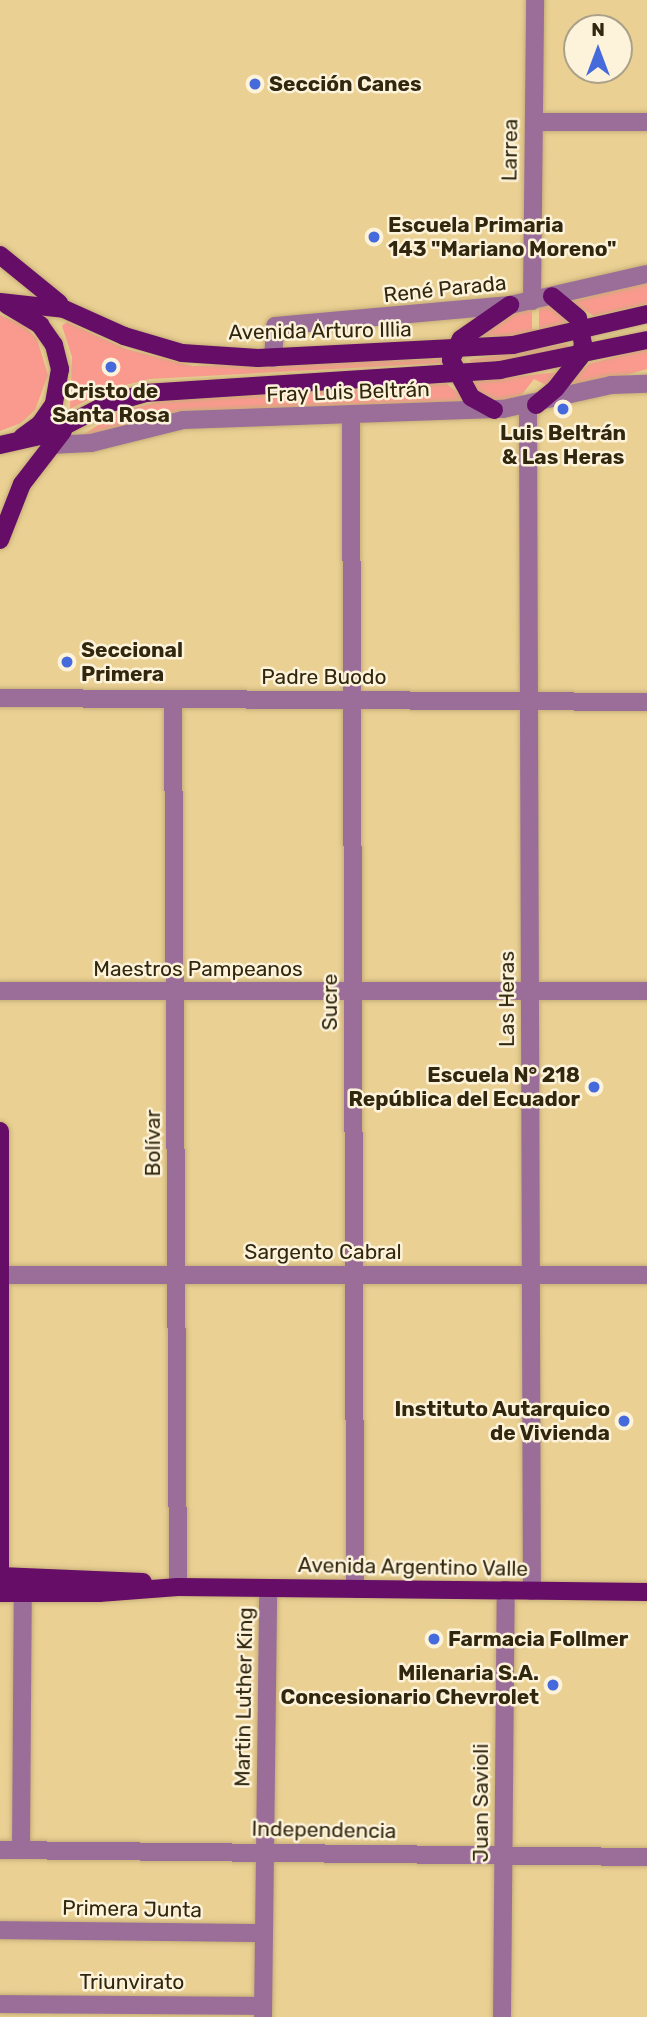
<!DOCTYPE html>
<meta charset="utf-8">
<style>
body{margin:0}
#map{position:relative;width:647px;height:2017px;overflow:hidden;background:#ead093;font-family:Rubik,sans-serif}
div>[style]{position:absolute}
.green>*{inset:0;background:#fa9a8f}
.roads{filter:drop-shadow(0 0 2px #c5ae78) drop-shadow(0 0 2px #c5ae78)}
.minor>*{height:18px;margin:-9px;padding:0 9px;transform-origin:9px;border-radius:9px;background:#9b6e9a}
.major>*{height:18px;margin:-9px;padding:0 9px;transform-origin:9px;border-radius:9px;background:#650d67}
.dots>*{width:19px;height:19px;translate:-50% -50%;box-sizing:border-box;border:4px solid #fdf3db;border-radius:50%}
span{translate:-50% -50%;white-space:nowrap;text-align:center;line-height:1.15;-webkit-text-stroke:5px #fdf3db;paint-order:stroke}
.poi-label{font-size:21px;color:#31270e;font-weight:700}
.left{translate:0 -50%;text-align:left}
.right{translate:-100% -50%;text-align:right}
.street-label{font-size:21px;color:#31270e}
.north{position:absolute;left:563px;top:14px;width:70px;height:70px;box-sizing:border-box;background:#fdf3db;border:2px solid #aba189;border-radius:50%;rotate:0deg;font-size:19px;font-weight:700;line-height:28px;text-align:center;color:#31270e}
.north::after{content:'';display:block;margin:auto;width:24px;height:32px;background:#456adc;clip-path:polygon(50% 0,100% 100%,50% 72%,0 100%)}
</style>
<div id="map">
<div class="green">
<i style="clip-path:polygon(647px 281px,647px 304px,594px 316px,570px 302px)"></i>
<i style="clip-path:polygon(547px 303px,571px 323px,523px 336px,474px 337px,513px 311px,532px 306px,532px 329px,539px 330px,539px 305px)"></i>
<i style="clip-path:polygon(0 315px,24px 325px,37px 339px,48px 375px,35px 410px,21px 423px,0 431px)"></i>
<i style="clip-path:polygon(67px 322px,126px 349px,193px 366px,441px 359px,445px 363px,150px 379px,109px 389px,70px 409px,72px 357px,62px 326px)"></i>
<i style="clip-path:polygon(566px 344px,570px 347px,527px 359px,473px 364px,469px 360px)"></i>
<i style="clip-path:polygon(647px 348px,647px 369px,564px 393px,562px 390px,589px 364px)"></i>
<i style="clip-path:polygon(558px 372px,548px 386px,534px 379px,517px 401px,487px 401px,469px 382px)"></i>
<i style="clip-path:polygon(446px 383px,470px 403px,83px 435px,118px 412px,161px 401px)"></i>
</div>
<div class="roads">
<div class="minor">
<i style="left:534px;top:122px;width:113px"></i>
<i style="left:532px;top:301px;width:301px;rotate:-89.4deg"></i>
<i style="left:273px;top:358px;width:32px;rotate:-86deg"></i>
<i style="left:275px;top:326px;width:236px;rotate:-5.1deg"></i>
<i style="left:510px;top:305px;width:140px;rotate:-12.8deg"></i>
<i style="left:528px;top:407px;width:1184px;rotate:89.81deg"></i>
<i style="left:351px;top:414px;width:1175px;rotate:89.8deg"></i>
<i style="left:49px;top:445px;width:42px;rotate:-2.7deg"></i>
<i style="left:91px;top:443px;width:95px;rotate:-14deg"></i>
<i style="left:183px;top:420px;width:320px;rotate:-2deg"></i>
<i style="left:503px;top:409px;width:111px;rotate:-12.5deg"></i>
<i style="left:611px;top:385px;width:36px;rotate:-2deg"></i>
<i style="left:0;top:698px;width:647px;rotate:0.35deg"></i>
<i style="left:173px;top:699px;width:888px;rotate:89.68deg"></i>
<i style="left:0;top:991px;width:647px"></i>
<i style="left:0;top:1275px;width:647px"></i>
<i style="left:0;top:1850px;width:647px;rotate:0.62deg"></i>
<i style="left:21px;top:1850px;width:271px;rotate:-89.6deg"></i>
<i style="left:0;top:1930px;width:264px;rotate:0.7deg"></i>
<i style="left:0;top:2004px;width:263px;rotate:0.4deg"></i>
<i style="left:263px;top:2017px;width:429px;rotate:-89.3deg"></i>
<i style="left:502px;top:2017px;width:427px;rotate:-89.5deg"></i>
</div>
<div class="major">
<i style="left:0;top:255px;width:76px;rotate:39.1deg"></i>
<i style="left:0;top:302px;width:64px;rotate:6.2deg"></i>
<i style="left:64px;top:309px;width:66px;rotate:24.2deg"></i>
<i style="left:124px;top:336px;width:60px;rotate:16.3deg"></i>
<i style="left:182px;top:353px;width:76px;rotate:3.8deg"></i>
<i style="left:258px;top:358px;width:255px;rotate:-2.9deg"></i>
<i style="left:513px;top:345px;width:138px;rotate:-13deg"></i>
<i style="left:7px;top:305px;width:39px;rotate:31deg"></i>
<i style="left:40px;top:325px;width:24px;rotate:55deg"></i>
<i style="left:54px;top:345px;width:25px;rotate:76deg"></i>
<i style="left:60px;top:369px;width:36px;rotate:100deg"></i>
<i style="left:54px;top:404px;width:24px;rotate:125deg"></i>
<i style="left:40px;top:424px;width:22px;rotate:144deg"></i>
<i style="left:536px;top:405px;width:26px;rotate:-40deg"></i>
<i style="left:556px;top:388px;width:39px;rotate:-52deg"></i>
<i style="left:580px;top:357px;width:13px;rotate:-77deg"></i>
<i style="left:583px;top:344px;width:26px;rotate:-101deg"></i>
<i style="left:578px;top:318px;width:34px;rotate:-140deg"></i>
<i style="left:494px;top:410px;width:26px;rotate:-151deg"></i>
<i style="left:471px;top:397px;width:42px;rotate:-118.4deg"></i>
<i style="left:451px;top:360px;width:23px;rotate:-65deg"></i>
<i style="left:461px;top:339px;width:60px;rotate:-34.8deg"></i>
<i style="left:0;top:445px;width:50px;rotate:-12.7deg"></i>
<i style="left:49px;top:434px;width:65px;rotate:-27.3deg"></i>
<i style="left:107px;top:404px;width:41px;rotate:-15.8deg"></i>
<i style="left:146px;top:393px;width:355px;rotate:-3.7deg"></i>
<i style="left:500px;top:370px;width:150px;rotate:-11.5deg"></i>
<i style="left:0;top:540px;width:60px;rotate:-68.6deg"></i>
<i style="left:22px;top:484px;width:67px;rotate:-52.3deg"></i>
<i style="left:0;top:1131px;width:452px;rotate:90deg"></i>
<i style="left:0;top:1576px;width:143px;rotate:2.4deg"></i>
<i style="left:0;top:1593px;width:99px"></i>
<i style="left:99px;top:1593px;width:79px;rotate:-4.3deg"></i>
<i style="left:178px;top:1587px;width:469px;rotate:0.6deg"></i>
</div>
</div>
<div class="dots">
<i style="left:255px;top:84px;background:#456adc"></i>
<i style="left:374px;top:237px;background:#456adc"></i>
<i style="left:111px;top:367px;background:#456adc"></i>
<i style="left:563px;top:409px;background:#456adc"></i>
<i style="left:67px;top:662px;background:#456adc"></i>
<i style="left:594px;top:1087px;background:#456adc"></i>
<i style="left:624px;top:1421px;background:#456adc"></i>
<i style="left:434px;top:1639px;background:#456adc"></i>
<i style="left:553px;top:1685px;background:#456adc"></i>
</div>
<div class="poi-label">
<span class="left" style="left:269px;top:84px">Sección Canes</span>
<span class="left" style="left:388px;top:237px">Escuela Primaria<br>143 "Mariano Moreno"</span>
<span style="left:111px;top:403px">Cristo de<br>Santa Rosa</span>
<span style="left:563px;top:445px">Luis Beltrán<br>&amp; Las Heras</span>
<span class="left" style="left:81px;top:662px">Seccional<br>Primera</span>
<span class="right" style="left:580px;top:1087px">Escuela N° 218<br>República del Ecuador</span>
<span class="right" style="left:610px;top:1421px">Instituto Autarquico<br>de Vivienda</span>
<span class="left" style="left:448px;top:1639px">Farmacia Follmer</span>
<span class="right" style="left:539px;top:1685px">Milenaria S.A.<br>Concesionario Chevrolet</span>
</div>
<div class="street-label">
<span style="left:510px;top:150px;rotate:-89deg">Larrea</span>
<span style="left:445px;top:289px;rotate:-6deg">René Parada</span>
<span style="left:320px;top:331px;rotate:-1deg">Avenida Arturo Illia</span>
<span style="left:348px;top:392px;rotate:-2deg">Fray Luis Beltrán</span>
<span style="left:324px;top:677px">Padre Buodo</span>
<span style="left:198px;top:969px">Maestros Pampeanos</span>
<span style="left:507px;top:999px;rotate:-90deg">Las Heras</span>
<span style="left:330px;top:1002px;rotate:-90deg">Sucre</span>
<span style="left:153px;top:1143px;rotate:-90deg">Bolívar</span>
<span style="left:323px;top:1252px">Sargento Cabral</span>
<span style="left:413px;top:1567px;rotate:1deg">Avenida Argentino Valle</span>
<span style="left:244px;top:1697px;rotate:-89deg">Martin Luther King</span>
<span style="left:481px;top:1803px;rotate:-90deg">Juan Savioli</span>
<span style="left:324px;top:1830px;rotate:1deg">Independencia</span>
<span style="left:132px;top:1909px;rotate:1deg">Primera Junta</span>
<span style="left:132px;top:1982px">Triunvirato</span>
</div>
<div class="north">N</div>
</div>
